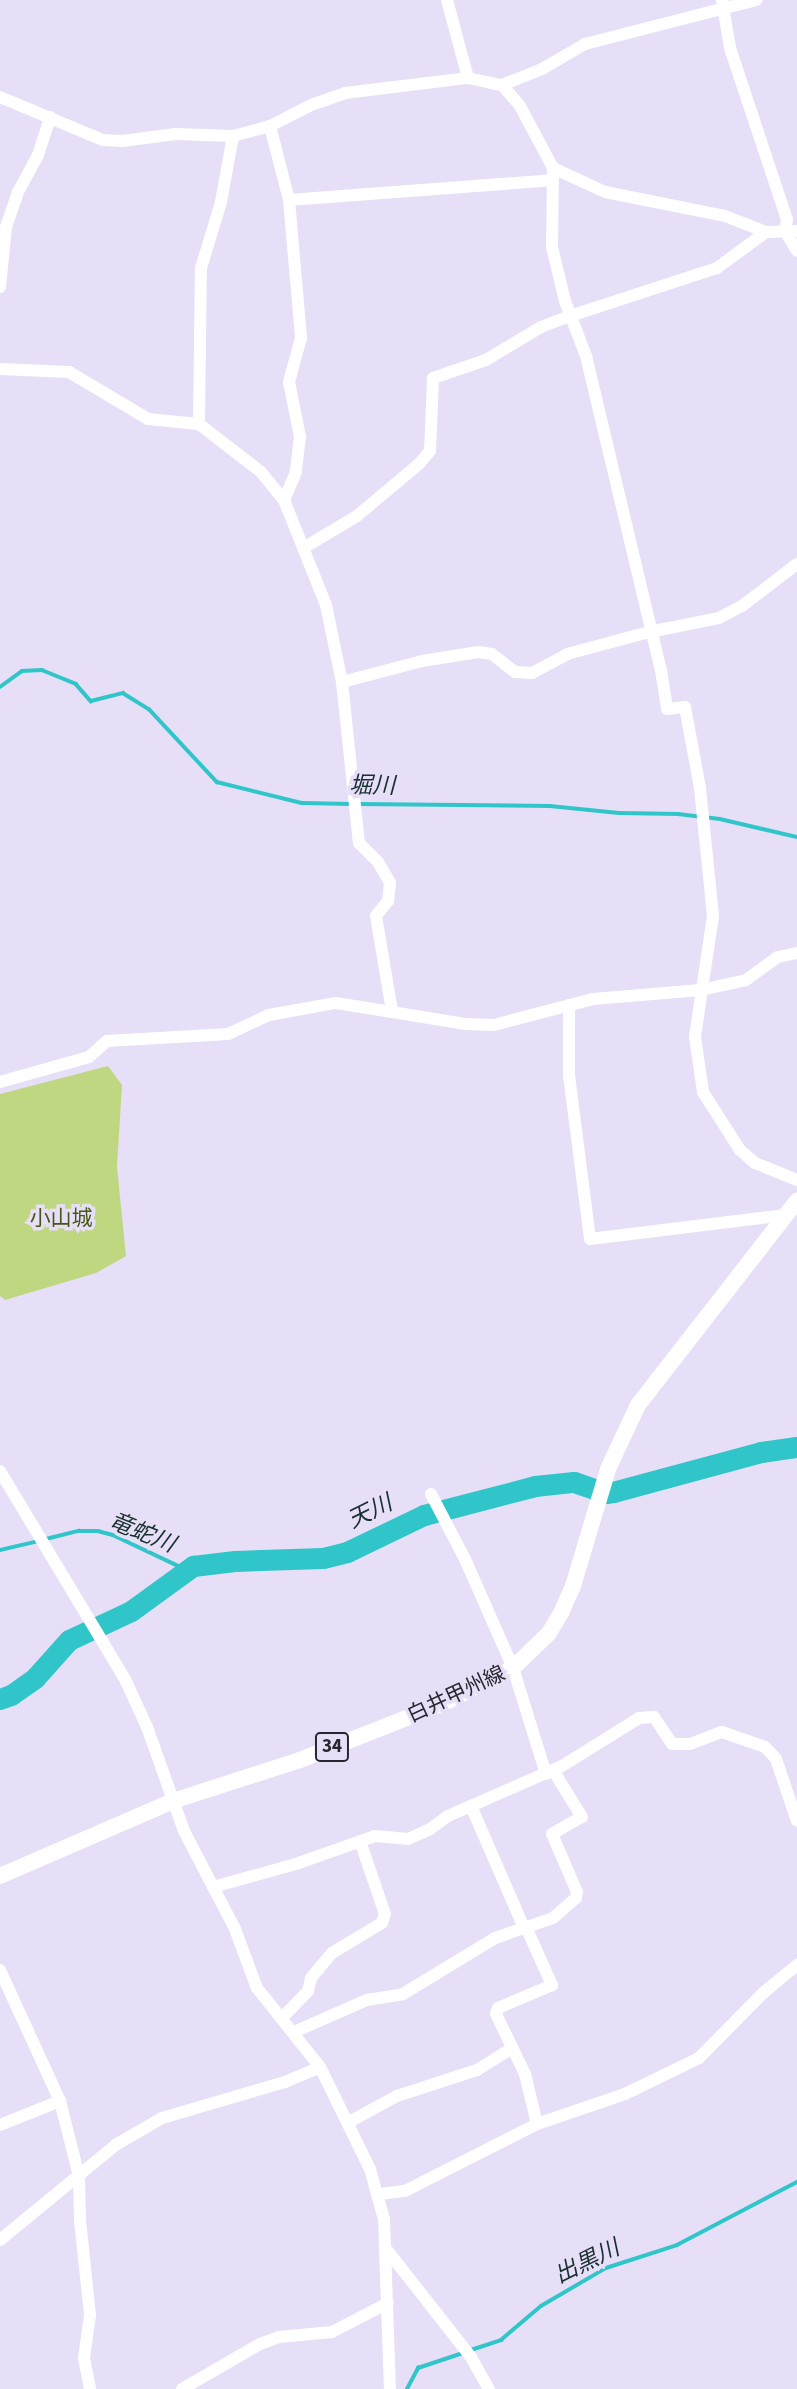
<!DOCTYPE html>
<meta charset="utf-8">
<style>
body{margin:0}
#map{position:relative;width:797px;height:2389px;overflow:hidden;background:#e7dff7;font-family:"Source Sans 3","Noto Sans JP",sans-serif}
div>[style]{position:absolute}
.green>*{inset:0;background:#c0d782}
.stream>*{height:3.5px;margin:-1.75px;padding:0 1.75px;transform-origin:1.75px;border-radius:1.75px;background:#30c6c9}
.river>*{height:21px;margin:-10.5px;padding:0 10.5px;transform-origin:10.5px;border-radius:10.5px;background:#30c6c9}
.minor>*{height:12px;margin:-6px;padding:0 6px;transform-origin:6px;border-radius:6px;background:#fff}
.major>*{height:16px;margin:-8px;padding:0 8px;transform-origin:8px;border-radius:8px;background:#fff}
span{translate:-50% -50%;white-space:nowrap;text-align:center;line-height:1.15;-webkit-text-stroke:7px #e7dff7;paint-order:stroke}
.shield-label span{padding:2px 5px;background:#e7dff7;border:2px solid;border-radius:5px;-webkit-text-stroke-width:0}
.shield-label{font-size:19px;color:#29262f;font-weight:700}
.park-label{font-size:21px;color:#485615}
.street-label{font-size:21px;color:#29262f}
.water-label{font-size:23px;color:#193031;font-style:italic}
</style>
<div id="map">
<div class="green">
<i style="clip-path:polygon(108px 1066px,122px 1085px,117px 1167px,126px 1256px,96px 1273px,5px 1300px,0 1296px,0 1094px)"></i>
</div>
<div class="stream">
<i style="left:0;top:687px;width:27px;rotate:-36deg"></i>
<i style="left:22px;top:671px;width:20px;rotate:-3deg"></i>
<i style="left:42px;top:670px;width:37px;rotate:22deg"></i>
<i style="left:76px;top:684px;width:23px;rotate:49deg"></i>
<i style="left:91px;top:701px;width:33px;rotate:-14deg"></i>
<i style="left:123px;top:693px;width:31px;rotate:32deg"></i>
<i style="left:149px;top:709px;width:100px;rotate:47deg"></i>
<i style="left:217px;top:782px;width:88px;rotate:13.9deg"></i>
<i style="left:302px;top:803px;width:49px;rotate:1.2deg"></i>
<i style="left:359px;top:804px;width:191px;rotate:0.6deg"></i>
<i style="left:550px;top:806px;width:69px;rotate:5.8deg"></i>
<i style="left:619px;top:813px;width:59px;rotate:1deg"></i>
<i style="left:678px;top:814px;width:42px;rotate:6.8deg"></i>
<i style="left:720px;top:819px;width:79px;rotate:13.2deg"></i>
<i style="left:46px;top:1539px;width:34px;rotate:-14deg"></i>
<i style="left:79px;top:1531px;width:19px"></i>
<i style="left:98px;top:1531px;width:16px;rotate:15deg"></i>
<i style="left:113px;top:1535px;width:84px;rotate:25.3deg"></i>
<i style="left:0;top:1550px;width:40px;rotate:-13deg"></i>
<i style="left:471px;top:2350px;width:32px;rotate:-18deg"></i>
<i style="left:501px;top:2340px;width:52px;rotate:-40.4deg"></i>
<i style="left:541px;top:2306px;width:75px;rotate:-30.3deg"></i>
<i style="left:606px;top:2268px;width:75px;rotate:-17.9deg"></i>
<i style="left:677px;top:2245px;width:136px;rotate:-27.7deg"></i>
<i style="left:407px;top:2389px;width:24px;rotate:-62deg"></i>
<i style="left:418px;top:2368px;width:47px;rotate:-18.4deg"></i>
</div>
<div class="river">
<i style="left:0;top:1699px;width:12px;rotate:-20deg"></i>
<i style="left:11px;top:1695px;width:29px;rotate:-35deg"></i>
<i style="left:35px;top:1678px;width:51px;rotate:-48.2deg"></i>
<i style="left:69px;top:1640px;width:68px;rotate:-25.1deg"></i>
<i style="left:131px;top:1611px;width:77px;rotate:-36deg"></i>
<i style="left:193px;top:1566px;width:42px;rotate:-6.8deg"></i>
<i style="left:235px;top:1561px;width:88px;rotate:-2deg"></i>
<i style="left:323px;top:1558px;width:25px;rotate:-14deg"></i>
<i style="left:347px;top:1552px;width:85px;rotate:-25.7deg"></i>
<i style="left:424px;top:1515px;width:115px;rotate:-14.6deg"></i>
<i style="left:535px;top:1486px;width:39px;rotate:-6deg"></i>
<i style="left:574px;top:1482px;width:34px;rotate:19deg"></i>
<i style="left:606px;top:1493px;width:7px;rotate:-8deg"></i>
<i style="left:613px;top:1492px;width:153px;rotate:-15.1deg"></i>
<i style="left:761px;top:1452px;width:36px;rotate:-8deg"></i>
</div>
<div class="minor">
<i style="left:447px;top:0;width:81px;rotate:74.9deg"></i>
<i style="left:722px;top:0;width:49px;rotate:80.5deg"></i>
<i style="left:730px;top:48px;width:180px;rotate:71.6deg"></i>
<i style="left:787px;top:219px;width:12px;rotate:99deg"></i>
<i style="left:785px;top:231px;width:23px;rotate:59deg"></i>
<i style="left:502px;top:85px;width:28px;rotate:49deg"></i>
<i style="left:520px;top:106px;width:70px;rotate:62deg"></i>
<i style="left:553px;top:168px;width:79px;rotate:90.7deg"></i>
<i style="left:552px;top:247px;width:56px;rotate:76.5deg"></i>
<i style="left:565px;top:301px;width:59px;rotate:69.1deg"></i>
<i style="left:586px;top:356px;width:323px;rotate:76.6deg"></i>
<i style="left:661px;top:670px;width:39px;rotate:81deg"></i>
<i style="left:667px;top:709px;width:18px;rotate:-6deg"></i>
<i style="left:685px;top:707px;width:82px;rotate:79.5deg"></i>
<i style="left:700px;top:788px;width:129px;rotate:84.2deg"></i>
<i style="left:713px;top:916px;width:122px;rotate:98.5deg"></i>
<i style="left:695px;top:1037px;width:56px;rotate:81.7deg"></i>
<i style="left:703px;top:1092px;width:69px;rotate:57.5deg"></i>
<i style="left:740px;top:1150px;width:20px;rotate:41deg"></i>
<i style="left:755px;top:1163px;width:45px;rotate:22deg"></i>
<i style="left:0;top:97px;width:112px;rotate:22.7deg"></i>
<i style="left:103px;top:140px;width:19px;rotate:3deg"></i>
<i style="left:122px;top:141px;width:54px;rotate:-7.4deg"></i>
<i style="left:176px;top:134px;width:57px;rotate:2deg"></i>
<i style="left:233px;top:136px;width:38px;rotate:-15deg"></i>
<i style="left:270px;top:126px;width:46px;rotate:-27.1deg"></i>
<i style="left:311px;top:105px;width:36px;rotate:-19deg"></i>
<i style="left:345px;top:93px;width:124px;rotate:-7deg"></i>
<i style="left:468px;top:78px;width:35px;rotate:12deg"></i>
<i style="left:502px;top:85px;width:43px;rotate:-21.8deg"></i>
<i style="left:542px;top:69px;width:50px;rotate:-30.2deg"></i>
<i style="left:585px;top:44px;width:177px;rotate:-14.4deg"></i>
<i style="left:270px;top:126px;width:76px;rotate:75.6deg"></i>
<i style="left:289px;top:200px;width:139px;rotate:85deg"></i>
<i style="left:301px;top:338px;width:46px;rotate:105.3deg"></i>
<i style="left:289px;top:382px;width:56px;rotate:78.7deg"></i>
<i style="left:300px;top:437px;width:35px;rotate:97deg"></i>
<i style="left:296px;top:472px;width:30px;rotate:113deg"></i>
<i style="left:553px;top:168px;width:57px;rotate:24.8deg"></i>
<i style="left:605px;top:192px;width:122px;rotate:11.3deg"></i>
<i style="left:725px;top:216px;width:44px;rotate:21.3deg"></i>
<i style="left:766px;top:232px;width:31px;rotate:-2deg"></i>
<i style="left:289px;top:200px;width:264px;rotate:-4.3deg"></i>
<i style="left:0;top:287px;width:60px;rotate:-84.3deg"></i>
<i style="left:6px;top:227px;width:37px;rotate:-71deg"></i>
<i style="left:18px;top:192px;width:42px;rotate:-61.6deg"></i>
<i style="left:38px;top:155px;width:40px;rotate:-72deg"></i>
<i style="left:0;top:369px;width:69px;rotate:2.5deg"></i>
<i style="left:69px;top:372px;width:92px;rotate:30.7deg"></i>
<i style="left:148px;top:419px;width:51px;rotate:5.6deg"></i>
<i style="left:199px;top:424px;width:78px;rotate:37.7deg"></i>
<i style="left:261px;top:472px;width:36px;rotate:51deg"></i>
<i style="left:284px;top:500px;width:113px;rotate:68.2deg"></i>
<i style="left:326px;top:605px;width:79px;rotate:78.3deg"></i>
<i style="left:342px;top:682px;width:162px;rotate:84deg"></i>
<i style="left:359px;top:843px;width:27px;rotate:45deg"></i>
<i style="left:378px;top:862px;width:24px;rotate:60deg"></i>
<i style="left:390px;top:883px;width:18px;rotate:96deg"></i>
<i style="left:388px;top:901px;width:19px;rotate:129deg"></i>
<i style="left:376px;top:916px;width:96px;rotate:80.4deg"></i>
<i style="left:199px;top:424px;width:156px;rotate:-89.3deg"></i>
<i style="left:201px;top:268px;width:69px;rotate:-73.1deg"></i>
<i style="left:221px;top:202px;width:67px;rotate:-79.7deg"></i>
<i style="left:305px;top:547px;width:61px;rotate:-30.8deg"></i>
<i style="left:357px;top:516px;width:81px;rotate:-40deg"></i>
<i style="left:419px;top:464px;width:17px;rotate:-50deg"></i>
<i style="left:430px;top:451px;width:73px;rotate:-87.6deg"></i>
<i style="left:433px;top:378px;width:56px;rotate:-18.8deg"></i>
<i style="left:486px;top:360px;width:64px;rotate:-31deg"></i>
<i style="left:541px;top:327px;width:31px;rotate:-21deg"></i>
<i style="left:570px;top:316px;width:155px;rotate:-18.1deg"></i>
<i style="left:717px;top:268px;width:61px;rotate:-36.3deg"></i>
<i style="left:342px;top:682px;width:83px;rotate:-14.7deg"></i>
<i style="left:422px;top:661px;width:57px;rotate:-9.1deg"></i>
<i style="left:478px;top:652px;width:14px;rotate:8deg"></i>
<i style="left:492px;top:654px;width:29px;rotate:38deg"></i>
<i style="left:515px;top:672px;width:17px;rotate:3deg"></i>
<i style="left:532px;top:673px;width:40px;rotate:-28deg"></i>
<i style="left:567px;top:654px;width:85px;rotate:-15deg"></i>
<i style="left:649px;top:632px;width:71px;rotate:-11.3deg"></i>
<i style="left:719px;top:618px;width:26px;rotate:-28deg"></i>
<i style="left:742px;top:606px;width:69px;rotate:-37.4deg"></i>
<i style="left:569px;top:1005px;width:70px;rotate:90deg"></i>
<i style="left:569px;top:1075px;width:165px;rotate:82.7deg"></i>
<i style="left:590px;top:1239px;width:196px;rotate:-7deg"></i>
<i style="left:0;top:1082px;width:92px;rotate:-15.7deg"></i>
<i style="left:89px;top:1057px;width:24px;rotate:-42deg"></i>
<i style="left:107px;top:1041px;width:121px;rotate:-3.3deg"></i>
<i style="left:228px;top:1034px;width:45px;rotate:-24.9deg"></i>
<i style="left:269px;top:1015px;width:68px;rotate:-10.2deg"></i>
<i style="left:336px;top:1003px;width:132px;rotate:9.2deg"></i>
<i style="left:466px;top:1024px;width:28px;rotate:2deg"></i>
<i style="left:494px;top:1025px;width:102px;rotate:-14.7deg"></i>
<i style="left:593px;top:999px;width:108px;rotate:-4.8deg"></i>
<i style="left:701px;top:990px;width:46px;rotate:-12.5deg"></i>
<i style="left:746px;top:980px;width:39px;rotate:-36deg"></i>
<i style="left:778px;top:957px;width:19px;rotate:-12deg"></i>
<i style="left:0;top:1471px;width:243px;rotate:59deg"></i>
<i style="left:125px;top:1679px;width:53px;rotate:65.4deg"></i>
<i style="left:147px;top:1727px;width:110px;rotate:70.4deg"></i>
<i style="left:184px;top:1831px;width:110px;rotate:62.5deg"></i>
<i style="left:235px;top:1929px;width:63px;rotate:69.6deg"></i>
<i style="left:257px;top:1988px;width:101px;rotate:51.4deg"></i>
<i style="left:320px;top:2067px;width:114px;rotate:63.9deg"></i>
<i style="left:370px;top:2169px;width:52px;rotate:74.4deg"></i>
<i style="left:384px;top:2219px;width:170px;rotate:88deg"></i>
<i style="left:431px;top:1494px;width:73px;rotate:62.4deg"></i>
<i style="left:465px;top:1559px;width:119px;rotate:66.2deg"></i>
<i style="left:513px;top:1668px;width:111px;rotate:72.7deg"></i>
<i style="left:471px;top:1806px;width:133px;rotate:66.5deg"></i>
<i style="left:213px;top:1887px;width:86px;rotate:-15.5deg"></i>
<i style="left:296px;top:1864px;width:84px;rotate:-19.5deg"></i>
<i style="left:375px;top:1836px;width:33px;rotate:5deg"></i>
<i style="left:408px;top:1839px;width:24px;rotate:-24deg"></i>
<i style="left:430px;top:1829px;width:22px;rotate:-36deg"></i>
<i style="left:448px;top:1816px;width:124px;rotate:-23.7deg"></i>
<i style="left:562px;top:1766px;width:91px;rotate:-31.9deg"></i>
<i style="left:639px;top:1718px;width:15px;rotate:-4deg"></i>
<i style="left:654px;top:1717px;width:32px;rotate:56deg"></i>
<i style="left:672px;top:1744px;width:18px"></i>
<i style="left:690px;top:1744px;width:34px;rotate:-21deg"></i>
<i style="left:722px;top:1732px;width:46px;rotate:19.2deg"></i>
<i style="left:765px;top:1747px;width:16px;rotate:47deg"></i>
<i style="left:776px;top:1759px;width:65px;rotate:71.3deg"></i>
<i style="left:526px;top:1927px;width:64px;rotate:65.9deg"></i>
<i style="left:552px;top:1985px;width:59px;rotate:156.9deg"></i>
<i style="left:498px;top:2008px;width:6px;rotate:108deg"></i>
<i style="left:496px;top:2014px;width:67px;rotate:64.2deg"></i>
<i style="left:525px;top:2074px;width:51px;rotate:76.5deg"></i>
<i style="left:0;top:1970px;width:144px;rotate:65.4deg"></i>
<i style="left:60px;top:2101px;width:77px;rotate:75.8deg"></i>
<i style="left:79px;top:2176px;width:44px;rotate:88.7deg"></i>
<i style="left:80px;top:2220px;width:96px;rotate:84deg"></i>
<i style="left:90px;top:2315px;width:43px;rotate:97.9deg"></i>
<i style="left:84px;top:2358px;width:32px;rotate:79deg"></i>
<i style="left:282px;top:2018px;width:37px;rotate:-46deg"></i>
<i style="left:308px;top:1991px;width:13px;rotate:-77deg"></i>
<i style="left:311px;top:1978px;width:33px;rotate:-50deg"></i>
<i style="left:332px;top:1953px;width:58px;rotate:-31deg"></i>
<i style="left:382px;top:1923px;width:9px;rotate:-72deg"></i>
<i style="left:385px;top:1914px;width:77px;rotate:-108.9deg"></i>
<i style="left:294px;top:2032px;width:80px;rotate:-23.7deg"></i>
<i style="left:367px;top:2000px;width:36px;rotate:-9deg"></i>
<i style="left:403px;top:1994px;width:108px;rotate:-31.3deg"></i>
<i style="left:495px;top:1938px;width:61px;rotate:-19deg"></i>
<i style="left:553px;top:1918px;width:30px;rotate:-41deg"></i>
<i style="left:576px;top:1898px;width:6px;rotate:-81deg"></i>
<i style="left:577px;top:1892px;width:63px;rotate:-113.3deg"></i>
<i style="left:552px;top:1834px;width:34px;rotate:-30deg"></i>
<i style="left:582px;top:1817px;width:55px;rotate:-121.7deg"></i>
<i style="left:349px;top:2122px;width:55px;rotate:-28.4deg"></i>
<i style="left:397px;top:2096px;width:84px;rotate:-18deg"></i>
<i style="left:477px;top:2070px;width:40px;rotate:-32deg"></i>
<i style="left:0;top:2125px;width:65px;rotate:-21.8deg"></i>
<i style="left:379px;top:2194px;width:26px;rotate:-7deg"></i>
<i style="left:405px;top:2191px;width:148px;rotate:-26.9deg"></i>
<i style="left:537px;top:2124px;width:93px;rotate:-18.8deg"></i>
<i style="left:625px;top:2094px;width:82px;rotate:-25.9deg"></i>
<i style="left:699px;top:2058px;width:91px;rotate:-45.4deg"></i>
<i style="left:763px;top:1993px;width:44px;rotate:-39.5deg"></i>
<i style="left:0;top:2240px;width:151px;rotate:-39.4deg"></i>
<i style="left:117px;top:2144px;width:52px;rotate:-30deg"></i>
<i style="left:162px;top:2118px;width:128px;rotate:-16.3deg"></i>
<i style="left:285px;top:2082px;width:38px;rotate:-23deg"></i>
<i style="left:387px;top:2250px;width:136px;rotate:51.9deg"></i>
<i style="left:471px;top:2357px;width:37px;rotate:61deg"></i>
<i style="left:182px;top:2389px;width:90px;rotate:-30deg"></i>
<i style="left:260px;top:2344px;width:20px;rotate:-20deg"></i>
<i style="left:279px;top:2337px;width:53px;rotate:-5.4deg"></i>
<i style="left:332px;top:2332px;width:63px;rotate:-27.4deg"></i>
</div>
<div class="major">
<i style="left:0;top:1876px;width:189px;rotate:-23.4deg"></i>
<i style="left:173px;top:1801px;width:133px;rotate:-17.9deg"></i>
<i style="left:300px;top:1760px;width:153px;rotate:-21.5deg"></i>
<i style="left:442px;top:1704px;width:80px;rotate:-26.9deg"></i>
<i style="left:513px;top:1668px;width:50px;rotate:-44.2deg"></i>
<i style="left:549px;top:1633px;width:23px;rotate:-59deg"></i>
<i style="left:561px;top:1613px;width:30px;rotate:-66deg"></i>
<i style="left:573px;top:1586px;width:122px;rotate:-73.3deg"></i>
<i style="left:608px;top:1469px;width:71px;rotate:-64.9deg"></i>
<i style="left:638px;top:1405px;width:259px;rotate:-52.1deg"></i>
</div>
<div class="shield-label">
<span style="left:332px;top:1747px">34</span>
</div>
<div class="park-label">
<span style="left:61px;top:1218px">小山城</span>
</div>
<div class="street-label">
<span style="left:456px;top:1694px;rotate:-25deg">白井甲州線</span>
</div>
<div class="water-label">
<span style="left:372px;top:786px;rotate:1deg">堀川</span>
<span style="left:370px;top:1512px;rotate:-26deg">天川</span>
<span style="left:142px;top:1533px;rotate:22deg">竜蛇川</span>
<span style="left:587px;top:2262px;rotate:-26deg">出黒川</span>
</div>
</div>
